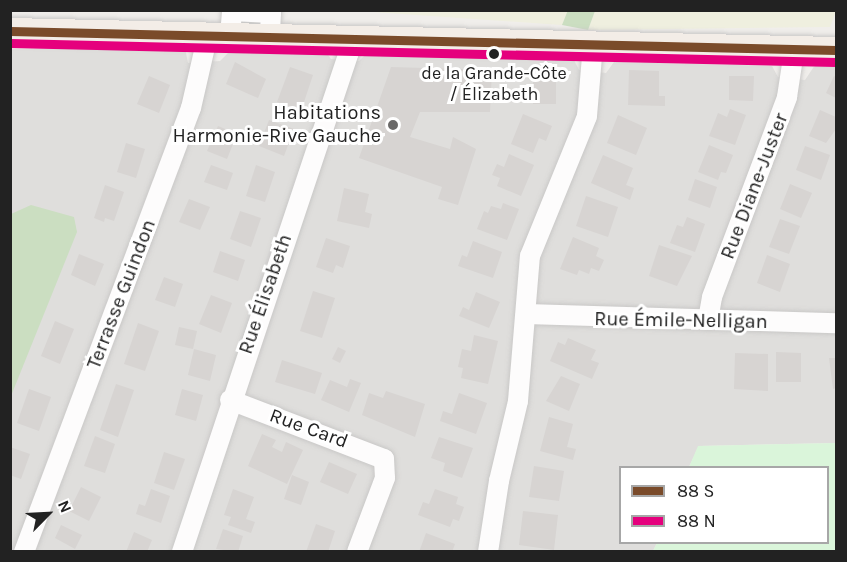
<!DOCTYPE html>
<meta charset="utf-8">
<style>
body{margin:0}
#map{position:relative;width:847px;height:562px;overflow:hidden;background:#f0eeeb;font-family:Karla,sans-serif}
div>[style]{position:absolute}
.residential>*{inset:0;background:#dfdedc}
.farmland>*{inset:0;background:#efefdf}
.forest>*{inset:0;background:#cbdec1}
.park>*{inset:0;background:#daf5da}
.building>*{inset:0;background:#d7d4d2}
.roads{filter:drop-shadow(0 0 2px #c9c8c7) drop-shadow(0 0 2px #c9c8c7)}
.minor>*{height:20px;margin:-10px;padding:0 10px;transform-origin:10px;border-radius:10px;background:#fdfcfc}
.major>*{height:26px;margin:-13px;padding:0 13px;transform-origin:13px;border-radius:13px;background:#f3ede7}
.bus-1>*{height:9px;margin:-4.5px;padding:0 4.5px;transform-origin:4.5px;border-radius:4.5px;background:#7a4b2a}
.bus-2>*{height:9px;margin:-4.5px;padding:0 4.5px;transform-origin:4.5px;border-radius:4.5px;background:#e5007d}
.dots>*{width:16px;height:16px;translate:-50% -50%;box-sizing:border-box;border:3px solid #fff;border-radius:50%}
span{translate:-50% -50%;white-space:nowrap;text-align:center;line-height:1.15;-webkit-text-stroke:6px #fff;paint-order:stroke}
.bus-label{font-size:18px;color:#222}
.poi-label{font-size:20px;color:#222}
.right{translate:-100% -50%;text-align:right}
.street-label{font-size:20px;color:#222}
.frame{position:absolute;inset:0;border:12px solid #222;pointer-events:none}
.legend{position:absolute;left:619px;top:466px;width:210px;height:78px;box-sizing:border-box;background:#fff;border:2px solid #a7a7a7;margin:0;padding:8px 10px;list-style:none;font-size:18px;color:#222}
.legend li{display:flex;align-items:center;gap:12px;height:30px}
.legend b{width:30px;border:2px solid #a7a7a7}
.north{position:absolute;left:18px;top:484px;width:60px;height:60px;-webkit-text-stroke:4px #fff;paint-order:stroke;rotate:66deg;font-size:16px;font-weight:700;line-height:24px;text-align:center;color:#222}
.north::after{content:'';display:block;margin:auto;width:21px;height:27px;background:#222;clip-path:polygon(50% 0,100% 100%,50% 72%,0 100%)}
</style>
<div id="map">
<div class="residential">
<i style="clip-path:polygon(185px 48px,188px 63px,220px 61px,230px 51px,326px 52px,331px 59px,359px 61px,367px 53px,574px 60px,579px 70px,606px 73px,614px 62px,772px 66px,778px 77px,805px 80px,815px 65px,836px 65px,836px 443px,699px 446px,689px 467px,620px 468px,620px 542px,657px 543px,653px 551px,11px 551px,10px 49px)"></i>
</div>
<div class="farmland">
<i style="clip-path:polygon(359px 11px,568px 10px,568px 11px,562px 25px)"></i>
<i style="clip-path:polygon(595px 11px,595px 10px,836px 11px,830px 27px,588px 30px)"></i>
</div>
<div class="forest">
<i style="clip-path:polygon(568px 10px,595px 11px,588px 30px,562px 25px)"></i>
<i style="clip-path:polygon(31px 205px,74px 217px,77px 232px,11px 396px,11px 214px)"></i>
</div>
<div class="park">
<i style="clip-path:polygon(836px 443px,836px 551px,653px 551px,657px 543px,828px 542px,828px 468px,689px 467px,698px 446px)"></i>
</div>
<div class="building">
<i style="clip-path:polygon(235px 62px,266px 79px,258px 98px,226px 84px)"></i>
<i style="clip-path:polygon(290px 67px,313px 75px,301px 111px,277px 102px)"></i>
<i style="clip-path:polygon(391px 67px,492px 70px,490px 112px,420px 112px,410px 137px,450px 149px,453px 137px,476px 149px,458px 205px,438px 199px,442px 187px,359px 158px)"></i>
<i style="clip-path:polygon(528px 70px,536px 70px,536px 75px,556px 75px,556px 104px,533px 104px,533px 77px,528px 77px)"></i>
<i style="clip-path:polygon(629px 70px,659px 71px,659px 96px,665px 96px,665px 106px,628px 105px)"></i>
<i style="clip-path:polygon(149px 76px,170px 85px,159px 113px,137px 104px)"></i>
<i style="clip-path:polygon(729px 76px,754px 76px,753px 101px,729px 100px)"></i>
<i style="clip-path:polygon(834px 76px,836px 77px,836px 98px,826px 93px)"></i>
<i style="clip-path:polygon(730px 109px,746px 115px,735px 145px,709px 136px,718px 113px,727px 117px)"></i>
<i style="clip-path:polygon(820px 110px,836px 117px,836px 129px,826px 143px,809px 136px)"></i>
<i style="clip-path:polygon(523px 114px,552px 126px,546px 141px,539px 138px,533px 153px,511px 144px)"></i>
<i style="clip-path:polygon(618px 115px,647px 128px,636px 155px,607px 143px)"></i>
<i style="clip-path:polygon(269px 120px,294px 129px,284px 156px,259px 146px)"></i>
<i style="clip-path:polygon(218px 126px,237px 134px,227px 159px,207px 151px)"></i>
<i style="clip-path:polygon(126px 143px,145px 149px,136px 178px,117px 172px)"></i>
<i style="clip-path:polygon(709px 145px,733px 155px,726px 173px,721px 172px,718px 180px,698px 172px)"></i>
<i style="clip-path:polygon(805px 146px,830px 155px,821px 180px,796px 170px)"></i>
<i style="clip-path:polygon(509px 154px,534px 165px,521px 196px,497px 186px,500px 178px,492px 175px,497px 164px,504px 167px)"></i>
<i style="clip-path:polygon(603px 155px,633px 168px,626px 185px,634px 188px,630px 200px,591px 183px)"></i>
<i style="clip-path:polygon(211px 165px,233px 173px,227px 190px,204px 182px)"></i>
<i style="clip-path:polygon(256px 165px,275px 172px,265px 202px,246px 196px)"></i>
<i style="clip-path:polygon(695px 179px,717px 187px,710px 208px,688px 200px)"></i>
<i style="clip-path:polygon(790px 184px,812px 193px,801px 218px,780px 209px)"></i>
<i style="clip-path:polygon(105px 185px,124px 192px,114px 221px,105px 218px,104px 222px,94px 218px)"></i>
<i style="clip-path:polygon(344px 188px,369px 194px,365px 212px,372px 214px,369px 228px,337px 221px)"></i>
<i style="clip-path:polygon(586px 196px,618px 207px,608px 237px,576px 226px)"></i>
<i style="clip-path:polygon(189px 199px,210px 207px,200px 230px,179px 222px)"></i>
<i style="clip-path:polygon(503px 203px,519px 209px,507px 240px,477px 229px,484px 211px,488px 213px,491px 206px,501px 209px)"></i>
<i style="clip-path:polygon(240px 211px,261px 218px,251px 247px,230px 239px)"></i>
<i style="clip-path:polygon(687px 217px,705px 224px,695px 252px,670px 243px,677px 225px,683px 227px)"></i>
<i style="clip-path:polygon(780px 219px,800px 226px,789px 254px,769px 247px)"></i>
<i style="clip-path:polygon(573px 237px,599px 248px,596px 256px,604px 260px,599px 271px,591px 268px,589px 274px,579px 270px,577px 275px,560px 269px)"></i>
<i style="clip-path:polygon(326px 238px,350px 246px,343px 268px,336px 265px,333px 273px,316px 267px)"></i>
<i style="clip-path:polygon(473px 241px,502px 252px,493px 278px,458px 266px,462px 255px,467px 257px)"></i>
<i style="clip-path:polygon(659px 245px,692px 256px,677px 286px,649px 276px)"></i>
<i style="clip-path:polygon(220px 251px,245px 260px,238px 281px,213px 272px)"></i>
<i style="clip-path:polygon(79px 254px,104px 264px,95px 286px,71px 275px)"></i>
<i style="clip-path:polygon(767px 255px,790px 264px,780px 292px,757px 283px)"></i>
<i style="clip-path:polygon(164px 277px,183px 284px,175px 307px,155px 300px)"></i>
<i style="clip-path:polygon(313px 291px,335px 298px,322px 338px,300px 331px)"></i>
<i style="clip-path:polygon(476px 292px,500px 302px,489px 328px,459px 316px,463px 307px,469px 310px)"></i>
<i style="clip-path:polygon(211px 295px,232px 303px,221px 333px,199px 324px)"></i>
<i style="clip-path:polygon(55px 321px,74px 329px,60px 364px,41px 356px)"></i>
<i style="clip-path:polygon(138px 323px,159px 331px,145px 371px,124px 364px)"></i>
<i style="clip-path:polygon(179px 327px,197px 331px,193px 349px,175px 345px)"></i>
<i style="clip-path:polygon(474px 335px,498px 341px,488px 384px,461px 378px,463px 368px,458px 367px,462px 349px,471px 351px)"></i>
<i style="clip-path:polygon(568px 338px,596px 350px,591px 360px,599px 363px,592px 379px,550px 361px,558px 342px,565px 345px)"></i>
<i style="clip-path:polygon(338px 347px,346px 351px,340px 363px,332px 359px)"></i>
<i style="clip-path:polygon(194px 349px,216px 355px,210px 381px,188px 375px)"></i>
<i style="clip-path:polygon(776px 352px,801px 353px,801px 382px,776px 382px)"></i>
<i style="clip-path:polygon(735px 353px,768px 354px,768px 391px,734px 389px)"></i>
<i style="clip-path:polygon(829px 358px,836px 358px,836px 388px,833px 389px)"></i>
<i style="clip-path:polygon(282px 360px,322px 373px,315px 394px,275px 382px)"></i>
<i style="clip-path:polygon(561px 376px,580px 384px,569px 411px,546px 401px)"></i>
<i style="clip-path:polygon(350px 379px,361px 383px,349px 412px,321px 400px,330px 380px,347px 387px)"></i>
<i style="clip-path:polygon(116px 384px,134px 390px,118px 437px,100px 430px)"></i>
<i style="clip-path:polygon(29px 389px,51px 397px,39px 431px,17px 423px)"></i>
<i style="clip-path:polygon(182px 389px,203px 395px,196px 421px,175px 415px)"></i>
<i style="clip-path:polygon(386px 391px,425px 404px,415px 437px,362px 415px,369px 393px,383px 398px)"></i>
<i style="clip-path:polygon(459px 393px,487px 403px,476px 434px,440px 421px,443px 411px,452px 414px)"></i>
<i style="clip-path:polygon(549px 417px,573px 424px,567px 447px,576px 449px,573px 460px,540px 451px)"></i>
<i style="clip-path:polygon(262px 434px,276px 440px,272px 447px,282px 452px,286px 442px,303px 450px,287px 484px,248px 466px)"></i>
<i style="clip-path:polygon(95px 436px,115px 444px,105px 473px,84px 466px)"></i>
<i style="clip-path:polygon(439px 437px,473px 448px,462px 478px,443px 471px,445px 463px,431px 458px)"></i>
<i style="clip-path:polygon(10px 447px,30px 454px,21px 479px,10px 475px)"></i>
<i style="clip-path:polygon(164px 452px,185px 459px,174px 490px,154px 483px)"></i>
<i style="clip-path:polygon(329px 462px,357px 474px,348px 494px,320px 482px)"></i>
<i style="clip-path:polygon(534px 466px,564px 471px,559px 501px,529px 497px)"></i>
<i style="clip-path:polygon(292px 475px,309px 482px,301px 505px,284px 499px)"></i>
<i style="clip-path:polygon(81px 487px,101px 497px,89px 521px,69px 511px)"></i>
<i style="clip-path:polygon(151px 489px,170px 496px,161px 523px,136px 514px,139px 504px,145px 506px)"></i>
<i style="clip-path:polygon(233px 489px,254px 497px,246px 519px,255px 522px,251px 533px,228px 525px,231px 517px,224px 515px)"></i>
<i style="clip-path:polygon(435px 489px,458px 497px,456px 504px,464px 507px,459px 521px,453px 519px,450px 527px,418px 515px,423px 502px,429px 504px)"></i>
<i style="clip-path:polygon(523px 511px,558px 515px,554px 550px,519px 545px)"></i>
<i style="clip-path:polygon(316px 524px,335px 531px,328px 552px,306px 552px)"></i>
<i style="clip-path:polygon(61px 525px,82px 535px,75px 549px,55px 538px)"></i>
<i style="clip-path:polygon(223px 529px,243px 536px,238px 552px,216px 549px)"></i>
<i style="clip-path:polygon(134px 532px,152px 540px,147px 552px,126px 552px)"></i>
<i style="clip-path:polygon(426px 533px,455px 544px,452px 552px,419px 552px)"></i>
</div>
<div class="roads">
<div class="minor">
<i style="left:230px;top:35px;width:24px;rotate:-85deg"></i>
<i style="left:232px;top:11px;width:39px;rotate:3deg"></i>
<i style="left:271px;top:13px;width:22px;rotate:93deg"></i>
<i style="left:526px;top:314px;width:310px;rotate:1.7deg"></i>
<i style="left:708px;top:320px;width:23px;rotate:-80deg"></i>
<i style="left:712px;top:297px;width:214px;rotate:-69.4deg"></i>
<i style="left:787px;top:97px;width:47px;rotate:-81.3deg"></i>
<i style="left:230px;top:400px;width:165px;rotate:21deg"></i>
<i style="left:384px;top:459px;width:19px;rotate:87deg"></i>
<i style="left:385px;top:478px;width:79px;rotate:110.7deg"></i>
<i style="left:24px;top:552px;width:474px;rotate:-69.4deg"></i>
<i style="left:191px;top:108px;width:76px;rotate:-77.1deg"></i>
<i style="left:182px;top:552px;width:527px;rotate:-71.53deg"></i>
<i style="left:349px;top:52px;width:15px;rotate:-86deg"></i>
<i style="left:488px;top:552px;width:72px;rotate:-81.2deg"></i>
<i style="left:499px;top:481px;width:82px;rotate:-76.6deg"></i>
<i style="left:518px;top:401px;width:145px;rotate:-85.3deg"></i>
<i style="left:530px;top:256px;width:151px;rotate:-67.8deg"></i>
<i style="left:587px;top:116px;width:72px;rotate:-85.2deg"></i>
</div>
<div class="major">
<i style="left:10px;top:31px;width:826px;rotate:1.32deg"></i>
</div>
</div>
<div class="bus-1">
<i style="left:10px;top:31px;width:826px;rotate:1.32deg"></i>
</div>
<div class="bus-2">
<i style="left:10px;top:43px;width:826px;rotate:1.32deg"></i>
</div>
<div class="dots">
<i style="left:494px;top:54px;background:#222"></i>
<i style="left:393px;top:125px;background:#6a6968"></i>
</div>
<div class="bus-label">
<span style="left:494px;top:84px">de la Grande-Côte<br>/ Élizabeth</span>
</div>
<div class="poi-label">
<span class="right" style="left:381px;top:124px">Habitations<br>Harmonie-Rive Gauche</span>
</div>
<div class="street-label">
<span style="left:754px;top:186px;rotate:-69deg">Rue Diane-Juster</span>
<span style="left:121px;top:294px;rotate:-69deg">Terrasse Guindon</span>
<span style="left:265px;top:294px;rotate:-71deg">Rue Élisabeth</span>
<span style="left:681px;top:320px;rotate:1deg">Rue Émile-Nelligan</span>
<span style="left:309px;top:428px;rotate:20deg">Rue Card</span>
</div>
<div class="frame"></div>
<ul class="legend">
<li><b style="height:8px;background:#7a4b2a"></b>88 S</li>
<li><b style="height:8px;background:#e5007d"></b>88 N</li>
</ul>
<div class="north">N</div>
</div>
